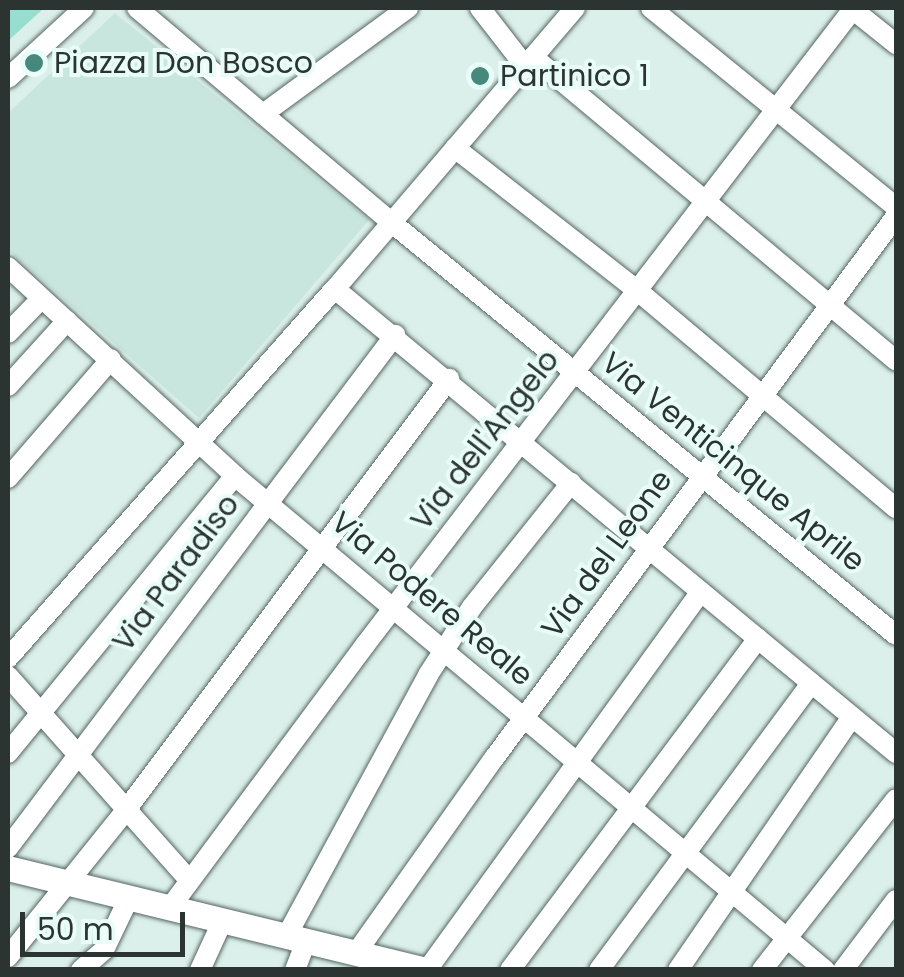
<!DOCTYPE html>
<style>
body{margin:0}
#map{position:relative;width:904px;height:977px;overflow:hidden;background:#dcf0eb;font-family:Poppins,sans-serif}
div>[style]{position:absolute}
.built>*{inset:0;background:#c8e5de}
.green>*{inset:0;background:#97dece}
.roads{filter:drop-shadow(0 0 2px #546561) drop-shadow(0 0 2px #546561)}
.minor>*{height:20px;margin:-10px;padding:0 10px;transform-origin:10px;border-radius:10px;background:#fff}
.tertiary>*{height:25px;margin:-12.5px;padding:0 12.5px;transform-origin:12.5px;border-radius:12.5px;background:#fff}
.dots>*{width:28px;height:28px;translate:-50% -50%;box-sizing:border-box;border:5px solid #e9fdf8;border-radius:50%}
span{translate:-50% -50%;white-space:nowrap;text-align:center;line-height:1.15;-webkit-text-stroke:8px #e9fdf8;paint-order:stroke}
.poi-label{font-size:30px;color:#2c3432}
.left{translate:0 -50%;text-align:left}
.street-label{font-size:30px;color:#2c3432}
.frame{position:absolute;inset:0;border:10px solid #2c3432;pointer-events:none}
.scale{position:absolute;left:20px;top:912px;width:165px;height:45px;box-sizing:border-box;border:5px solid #2c3432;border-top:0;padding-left:12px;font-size:30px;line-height:35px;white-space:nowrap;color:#2c3432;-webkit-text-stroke:8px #e9fdf8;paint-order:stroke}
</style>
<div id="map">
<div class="built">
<i style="clip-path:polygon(115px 13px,369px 220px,199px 418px,8px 250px,8px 113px)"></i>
</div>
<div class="green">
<i style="clip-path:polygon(8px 8px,44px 8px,8px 41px)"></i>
</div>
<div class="roads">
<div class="minor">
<i style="left:137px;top:8px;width:332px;rotate:40.1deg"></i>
<i style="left:391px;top:222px;width:652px;rotate:39.28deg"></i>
<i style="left:480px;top:8px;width:73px;rotate:52.2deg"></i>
<i style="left:651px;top:8px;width:316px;rotate:39.1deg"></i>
<i style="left:851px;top:8px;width:58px;rotate:38.7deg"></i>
<i style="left:533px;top:57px;width:473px;rotate:39.9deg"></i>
<i style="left:8px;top:78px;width:103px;rotate:-42.6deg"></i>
<i style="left:263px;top:114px;width:180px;rotate:-36.2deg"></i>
<i style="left:455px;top:148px;width:232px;rotate:38deg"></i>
<i style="left:638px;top:291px;width:337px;rotate:40.1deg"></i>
<i style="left:8px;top:267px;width:309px;rotate:42.6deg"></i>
<i style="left:235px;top:476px;width:770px;rotate:39.94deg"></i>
<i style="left:335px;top:289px;width:728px;rotate:39.59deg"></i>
<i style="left:8px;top:333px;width:47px;rotate:-45.9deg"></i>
<i style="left:8px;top:386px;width:88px;rotate:-47.8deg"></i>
<i style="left:8px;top:478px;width:157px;rotate:-49.1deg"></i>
<i style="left:8px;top:658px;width:493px;rotate:-48.5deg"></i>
<i style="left:335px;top:289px;width:370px;rotate:-49.5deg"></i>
<i style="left:8px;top:676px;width:273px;rotate:48.4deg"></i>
<i style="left:8px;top:753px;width:358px;rotate:-50.7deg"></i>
<i style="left:8px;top:848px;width:643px;rotate:-52.97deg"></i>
<i style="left:169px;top:909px;width:329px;rotate:-53.4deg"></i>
<i style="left:365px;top:645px;width:802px;rotate:-52.5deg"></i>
<i style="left:286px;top:937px;width:298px;rotate:-61.5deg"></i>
<i style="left:428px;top:675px;width:81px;rotate:-57.1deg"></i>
<i style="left:472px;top:607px;width:159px;rotate:-51.4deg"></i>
<i style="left:356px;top:953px;width:240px;rotate:-54.7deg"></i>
<i style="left:495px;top:757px;width:673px;rotate:-53.45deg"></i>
<i style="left:8px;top:957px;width:189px;rotate:-51.2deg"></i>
<i style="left:126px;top:810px;width:539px;rotate:-53.15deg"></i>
<i style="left:81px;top:970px;width:30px;rotate:-41deg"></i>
<i style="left:104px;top:950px;width:55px;rotate:-64.4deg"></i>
<i style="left:200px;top:970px;width:53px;rotate:-65.4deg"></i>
<i style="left:295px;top:970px;width:31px;rotate:-69deg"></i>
<i style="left:427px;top:970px;width:467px;rotate:-54.1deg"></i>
<i style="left:510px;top:970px;width:414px;rotate:-53.2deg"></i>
<i style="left:599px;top:970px;width:357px;rotate:-53.5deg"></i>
<i style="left:678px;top:970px;width:307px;rotate:-55.5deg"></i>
<i style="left:762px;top:970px;width:217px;rotate:-51.9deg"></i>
<i style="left:843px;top:970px;width:88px;rotate:-52.9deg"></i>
</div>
<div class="tertiary">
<i style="left:8px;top:868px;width:431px;rotate:13.7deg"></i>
</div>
</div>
<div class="dots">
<i style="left:34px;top:63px;background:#46897c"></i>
<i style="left:480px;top:76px;background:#46897c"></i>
</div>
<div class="poi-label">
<span class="left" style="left:54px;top:63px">Piazza Don Bosco</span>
<span class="left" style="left:500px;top:76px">Partinico 1</span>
</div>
<div class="street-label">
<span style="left:485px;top:440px;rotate:-52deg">Via dell'Angelo</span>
<span style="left:733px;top:462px;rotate:39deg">Via Venticinque Aprile</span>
<span style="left:607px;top:554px;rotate:-54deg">Via del Leone</span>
<span style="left:176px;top:573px;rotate:-53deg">Via Paradiso</span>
<span style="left:432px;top:599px;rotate:40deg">Via Podere Reale</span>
</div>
<div class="frame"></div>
<div class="scale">50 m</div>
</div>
